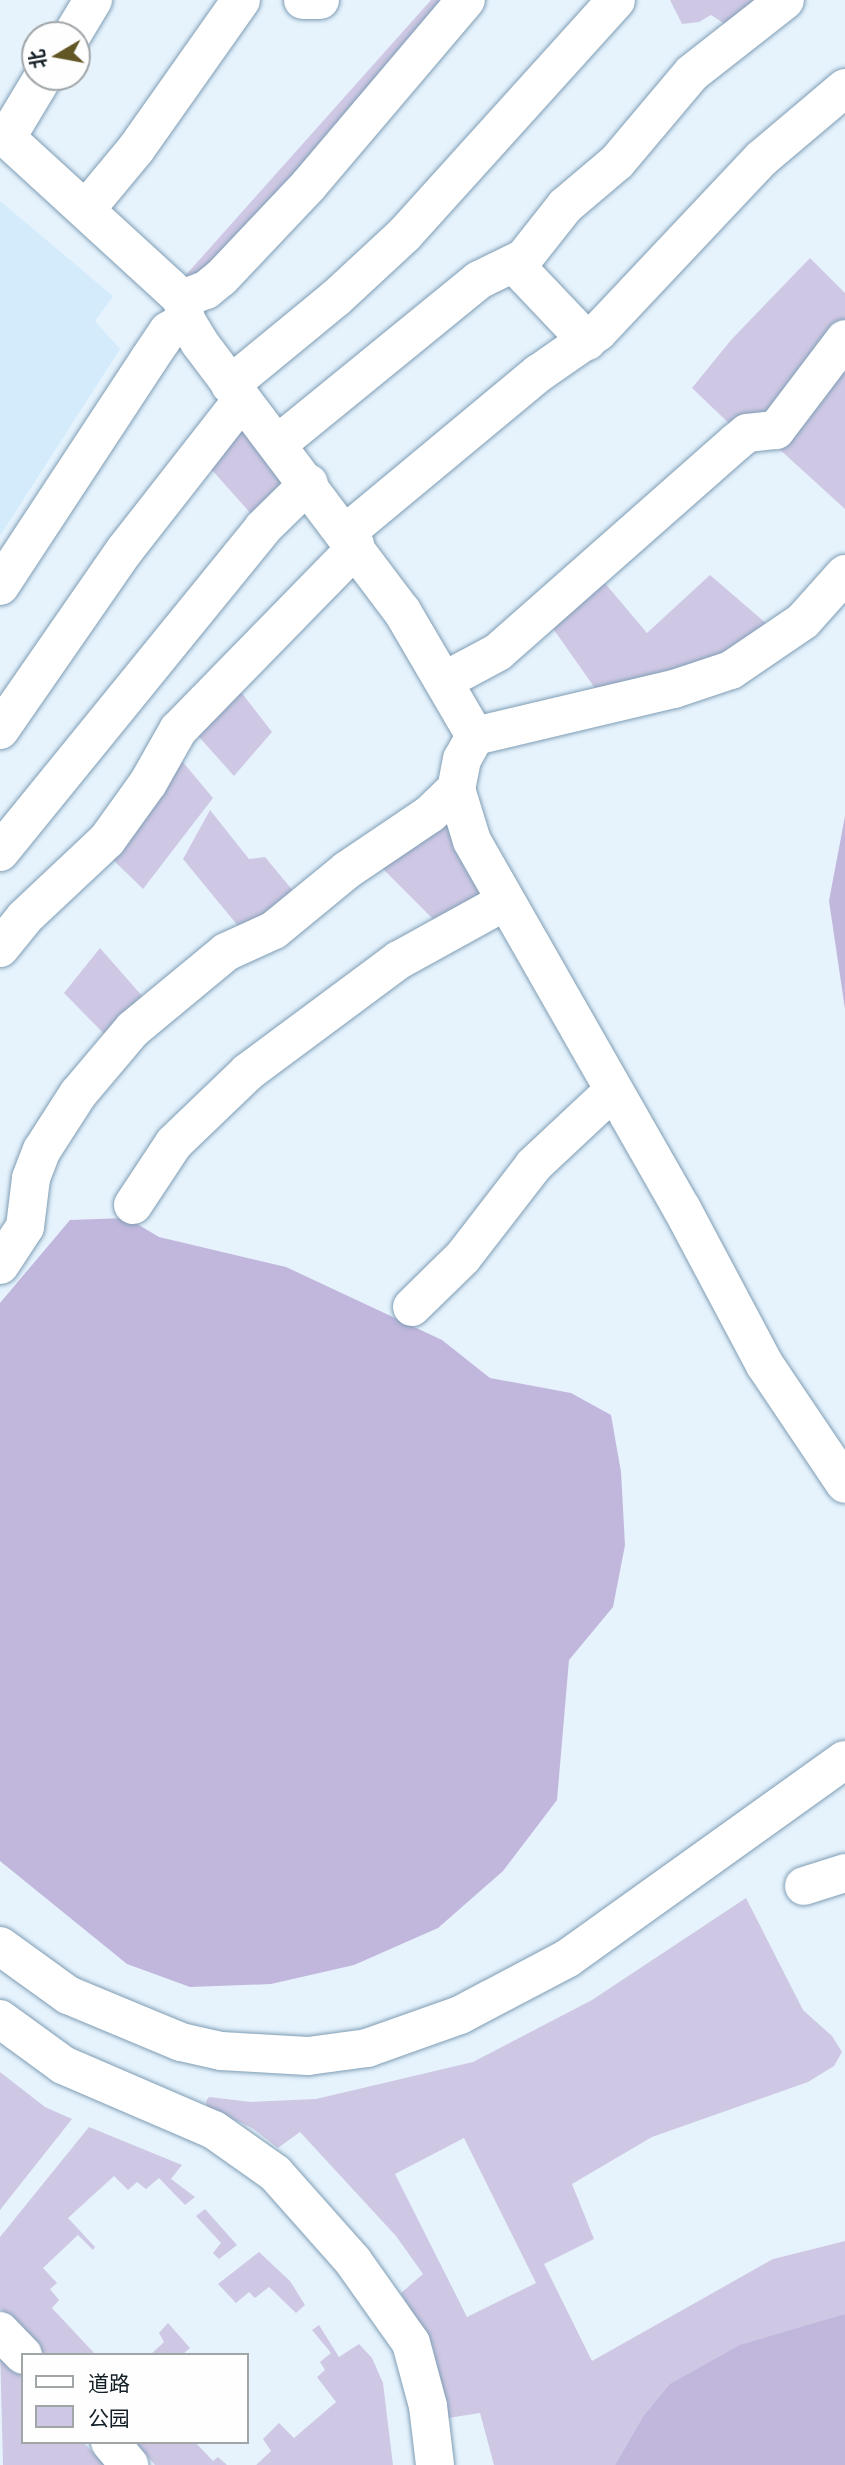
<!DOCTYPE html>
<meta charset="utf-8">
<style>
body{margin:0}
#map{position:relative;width:845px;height:2465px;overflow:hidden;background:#e6f3fd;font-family:"Asap Condensed","Noto Sans SC",sans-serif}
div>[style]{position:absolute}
.built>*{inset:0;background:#d4ebfc}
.green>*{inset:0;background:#cfc8e4}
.forest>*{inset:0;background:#c1b6dc}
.roads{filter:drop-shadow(0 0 2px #7f9db4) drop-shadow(0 0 2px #7f9db4)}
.minor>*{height:38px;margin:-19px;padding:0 19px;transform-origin:19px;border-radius:19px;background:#fff}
span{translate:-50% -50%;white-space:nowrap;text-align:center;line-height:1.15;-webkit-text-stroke:6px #fefefe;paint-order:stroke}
.legend{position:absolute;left:21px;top:2353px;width:228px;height:91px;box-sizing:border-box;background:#fefefe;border:2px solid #a0a5a8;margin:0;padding:9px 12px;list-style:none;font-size:21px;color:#131f27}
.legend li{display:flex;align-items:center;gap:14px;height:35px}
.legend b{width:35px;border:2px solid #a0a5a8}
.north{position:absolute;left:21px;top:21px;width:70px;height:70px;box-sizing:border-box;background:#fefefe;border:2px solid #a0a5a8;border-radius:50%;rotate:260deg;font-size:19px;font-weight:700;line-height:28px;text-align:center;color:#131f27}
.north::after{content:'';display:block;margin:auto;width:24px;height:32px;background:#625724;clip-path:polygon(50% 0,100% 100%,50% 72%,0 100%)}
</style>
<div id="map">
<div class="built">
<i style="clip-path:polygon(0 201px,113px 296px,95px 321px,120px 349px,0 536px)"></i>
</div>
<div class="green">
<i style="clip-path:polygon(431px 0,458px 0,195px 285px,184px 277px)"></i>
<i style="clip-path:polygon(670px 0,775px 0,734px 30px,711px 15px,699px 22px,682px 24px)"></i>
<i style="clip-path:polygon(810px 258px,845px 293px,845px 331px,791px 400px,738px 432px,692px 388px,731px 340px)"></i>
<i style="clip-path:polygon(845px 345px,845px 509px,777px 447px)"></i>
<i style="clip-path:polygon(235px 420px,296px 482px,261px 525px,203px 460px)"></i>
<i style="clip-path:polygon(710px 575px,774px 630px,760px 646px,597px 691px,547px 620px,599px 576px,647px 633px)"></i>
<i style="clip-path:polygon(234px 683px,272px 732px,234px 776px,192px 729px)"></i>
<i style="clip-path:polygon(171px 748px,213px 798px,143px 889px,102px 849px)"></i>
<i style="clip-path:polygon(210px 810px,249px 859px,265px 857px,299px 898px,243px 932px,183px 859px)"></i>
<i style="clip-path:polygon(444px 815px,487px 887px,442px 928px,375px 861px)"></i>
<i style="clip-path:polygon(100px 948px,150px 1005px,112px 1042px,64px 993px)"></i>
<i style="clip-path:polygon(evenodd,746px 1898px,803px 2010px,832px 2036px,842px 2052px,834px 2066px,808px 2082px,652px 2137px,572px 2184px,594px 2239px,544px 2264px,592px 2361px,773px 2259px,845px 2241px,845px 2314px,642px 2418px,615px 2465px,494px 2465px,480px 2413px,448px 2418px,433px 2348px,401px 2293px,423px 2274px,396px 2236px,300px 2132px,278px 2148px,252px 2128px,207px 2107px,206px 2101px,209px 2097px,251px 2102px,316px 2099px,473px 2062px,592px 2000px,746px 1898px,464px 2138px,536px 2283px,467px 2317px,395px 2174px,464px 2138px)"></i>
<i style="clip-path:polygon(0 2072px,45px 2107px,72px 2119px,0 2210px)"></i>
<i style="clip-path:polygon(89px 2127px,182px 2165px,171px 2179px,195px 2197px,185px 2205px,159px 2178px,146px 2189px,137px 2182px,128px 2190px,114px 2176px,68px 2218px,95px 2247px,93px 2250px,78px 2235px,43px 2268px,57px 2283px,50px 2289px,59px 2300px,52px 2308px,96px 2355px,45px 2355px,0 2308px,0 2237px)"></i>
<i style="clip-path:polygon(205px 2209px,237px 2245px,219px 2259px,213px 2253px,221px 2243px,196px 2216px)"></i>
<i style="clip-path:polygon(259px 2252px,290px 2281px,305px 2305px,296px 2313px,269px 2287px,255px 2298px,249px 2292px,236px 2303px,218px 2284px)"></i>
<i style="clip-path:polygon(168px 2323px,190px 2348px,182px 2355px,150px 2355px,164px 2342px,159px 2333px)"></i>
<i style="clip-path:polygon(319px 2325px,339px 2357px,359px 2344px,372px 2358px,383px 2383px,393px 2465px,256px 2465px,271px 2451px,263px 2439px,279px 2423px,294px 2438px,336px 2402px,317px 2377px,325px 2370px,320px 2362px,331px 2353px,312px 2330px)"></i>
<i style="clip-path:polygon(0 2348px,23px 2374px,23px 2442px,83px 2442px,105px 2465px,3px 2465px)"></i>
<i style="clip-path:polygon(135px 2442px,195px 2442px,213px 2461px,218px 2457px,227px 2465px,155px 2465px)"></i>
</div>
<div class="forest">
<i style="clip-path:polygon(845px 816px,845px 1009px,829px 901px)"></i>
<i style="clip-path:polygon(127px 1218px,159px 1237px,286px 1267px,442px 1340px,490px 1378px,571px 1393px,611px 1415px,621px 1472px,625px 1545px,613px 1607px,569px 1660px,557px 1800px,503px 1871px,438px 1928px,354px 1965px,271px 1984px,190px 1987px,127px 1964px,0 1861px,0 1303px,70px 1220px)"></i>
<i style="clip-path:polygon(845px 2314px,845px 2465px,615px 2465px,642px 2418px,670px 2384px,740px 2345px)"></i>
</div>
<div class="roads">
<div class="minor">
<i style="left:303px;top:0;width:17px"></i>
<i style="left:72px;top:35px;width:41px;rotate:-59deg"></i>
<i style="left:0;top:132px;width:247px;rotate:42.5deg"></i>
<i style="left:182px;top:299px;width:21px;rotate:79deg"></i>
<i style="left:186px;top:320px;width:26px;rotate:59deg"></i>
<i style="left:199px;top:342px;width:337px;rotate:53deg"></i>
<i style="left:402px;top:611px;width:145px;rotate:59.7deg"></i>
<i style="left:475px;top:736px;width:26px;rotate:119deg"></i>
<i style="left:462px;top:759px;width:31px;rotate:101deg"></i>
<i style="left:456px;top:789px;width:54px;rotate:72.9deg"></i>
<i style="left:472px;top:841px;width:424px;rotate:60.3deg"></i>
<i style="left:682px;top:1209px;width:177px;rotate:62deg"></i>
<i style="left:765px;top:1365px;width:143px;rotate:56.1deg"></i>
<i style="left:7px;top:137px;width:70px;rotate:-59deg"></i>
<i style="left:87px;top:208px;width:77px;rotate:-50.3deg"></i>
<i style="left:136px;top:149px;width:182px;rotate:-54.8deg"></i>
<i style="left:515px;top:265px;width:105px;rotate:46.5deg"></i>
<i style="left:182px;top:299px;width:26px;rotate:-21deg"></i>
<i style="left:206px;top:290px;width:19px;rotate:-39deg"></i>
<i style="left:221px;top:278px;width:127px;rotate:-46.6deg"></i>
<i style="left:308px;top:186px;width:244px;rotate:-49.7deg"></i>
<i style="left:230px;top:385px;width:137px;rotate:-39.4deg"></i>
<i style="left:336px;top:298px;width:93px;rotate:-42.8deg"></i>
<i style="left:404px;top:235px;width:316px;rotate:-47.9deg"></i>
<i style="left:279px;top:443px;width:258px;rotate:-39.2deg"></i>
<i style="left:479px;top:280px;width:50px;rotate:-26.1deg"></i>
<i style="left:524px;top:258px;width:66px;rotate:-51.7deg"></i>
<i style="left:565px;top:206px;width:68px;rotate:-40.2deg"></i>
<i style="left:617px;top:162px;width:116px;rotate:-49.9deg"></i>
<i style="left:692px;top:73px;width:118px;rotate:-38.1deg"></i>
<i style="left:346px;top:533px;width:251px;rotate:-39.7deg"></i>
<i style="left:539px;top:373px;width:72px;rotate:-34.8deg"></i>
<i style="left:598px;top:332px;width:238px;rotate:-46.7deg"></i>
<i style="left:761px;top:159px;width:110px;rotate:-40.2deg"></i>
<i style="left:0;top:586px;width:272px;rotate:-56.7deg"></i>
<i style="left:149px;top:359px;width:34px;rotate:-56deg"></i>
<i style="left:168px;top:331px;width:21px;rotate:-31deg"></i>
<i style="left:444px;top:681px;width:61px;rotate:-28.2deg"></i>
<i style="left:498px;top:652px;width:317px;rotate:-41.4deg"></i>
<i style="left:736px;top:442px;width:14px;rotate:-39deg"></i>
<i style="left:747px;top:433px;width:29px;rotate:-6deg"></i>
<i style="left:776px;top:430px;width:114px;rotate:-52.8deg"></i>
<i style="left:0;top:730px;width:218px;rotate:-55.3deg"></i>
<i style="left:124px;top:551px;width:192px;rotate:-52deg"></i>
<i style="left:475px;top:736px;width:204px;rotate:-13.3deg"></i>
<i style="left:674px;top:689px;width:60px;rotate:-18.4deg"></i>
<i style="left:731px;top:670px;width:87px;rotate:-34.2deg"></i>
<i style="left:803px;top:621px;width:63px;rotate:-48.2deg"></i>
<i style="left:0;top:852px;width:417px;rotate:-50.9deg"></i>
<i style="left:263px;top:528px;width:64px;rotate:-44.4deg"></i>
<i style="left:0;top:948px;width:38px;rotate:-51deg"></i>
<i style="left:24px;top:918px;width:114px;rotate:-43.2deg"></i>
<i style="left:107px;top:840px;width:70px;rotate:-54.3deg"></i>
<i style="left:148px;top:783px;width:61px;rotate:-60.5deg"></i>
<i style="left:178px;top:730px;width:246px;rotate:-45.7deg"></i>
<i style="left:350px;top:554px;width:11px;rotate:-63deg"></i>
<i style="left:133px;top:1205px;width:74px;rotate:-56.5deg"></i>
<i style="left:174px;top:1143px;width:103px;rotate:-43.8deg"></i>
<i style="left:248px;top:1072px;width:188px;rotate:-36.6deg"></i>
<i style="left:399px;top:960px;width:120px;rotate:-28.9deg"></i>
<i style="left:0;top:1265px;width:45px;rotate:-56.7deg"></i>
<i style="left:25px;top:1227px;width:49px;rotate:-83deg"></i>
<i style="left:31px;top:1178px;width:30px;rotate:-69deg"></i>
<i style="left:42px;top:1150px;width:67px;rotate:-57.3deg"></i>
<i style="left:78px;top:1094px;width:85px;rotate:-49.8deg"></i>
<i style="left:133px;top:1029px;width:121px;rotate:-39.6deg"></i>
<i style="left:226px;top:952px;width:53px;rotate:-24.6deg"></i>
<i style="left:274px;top:930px;width:94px;rotate:-39.4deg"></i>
<i style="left:347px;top:870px;width:100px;rotate:-34deg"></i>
<i style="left:430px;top:814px;width:36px;rotate:-44deg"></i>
<i style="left:412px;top:1307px;width:71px;rotate:-44.4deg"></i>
<i style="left:463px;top:1257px;width:116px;rotate:-52.3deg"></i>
<i style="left:534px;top:1165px;width:108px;rotate:-43.1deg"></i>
<i style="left:804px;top:1886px;width:43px;rotate:-17.6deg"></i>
<i style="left:0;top:1946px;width:84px;rotate:35.8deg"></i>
<i style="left:68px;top:1995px;width:122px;rotate:22.6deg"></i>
<i style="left:181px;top:2042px;width:41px;rotate:12.7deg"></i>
<i style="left:221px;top:2051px;width:87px;rotate:3.3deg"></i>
<i style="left:308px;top:2056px;width:60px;rotate:-7.7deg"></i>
<i style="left:367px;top:2048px;width:99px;rotate:-19.5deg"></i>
<i style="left:460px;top:2015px;width:122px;rotate:-27.8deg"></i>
<i style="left:568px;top:1958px;width:340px;rotate:-35.6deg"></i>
<i style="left:0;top:2019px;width:78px;rotate:36.1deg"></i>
<i style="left:63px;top:2065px;width:164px;rotate:23.3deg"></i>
<i style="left:214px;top:2130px;width:75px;rotate:35.2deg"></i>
<i style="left:275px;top:2173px;width:118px;rotate:48.4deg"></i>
<i style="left:353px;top:2261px;width:100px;rotate:54.7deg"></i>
<i style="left:411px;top:2343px;width:65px;rotate:74.9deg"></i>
<i style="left:428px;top:2406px;width:59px;rotate:83.2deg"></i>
<i style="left:0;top:2331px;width:33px;rotate:46deg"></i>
<i style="left:110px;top:2442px;width:30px;rotate:50deg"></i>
</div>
</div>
<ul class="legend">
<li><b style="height:9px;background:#fff"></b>道路</li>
<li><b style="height:19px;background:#cfc8e4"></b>公园</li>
</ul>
<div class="north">北</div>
</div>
